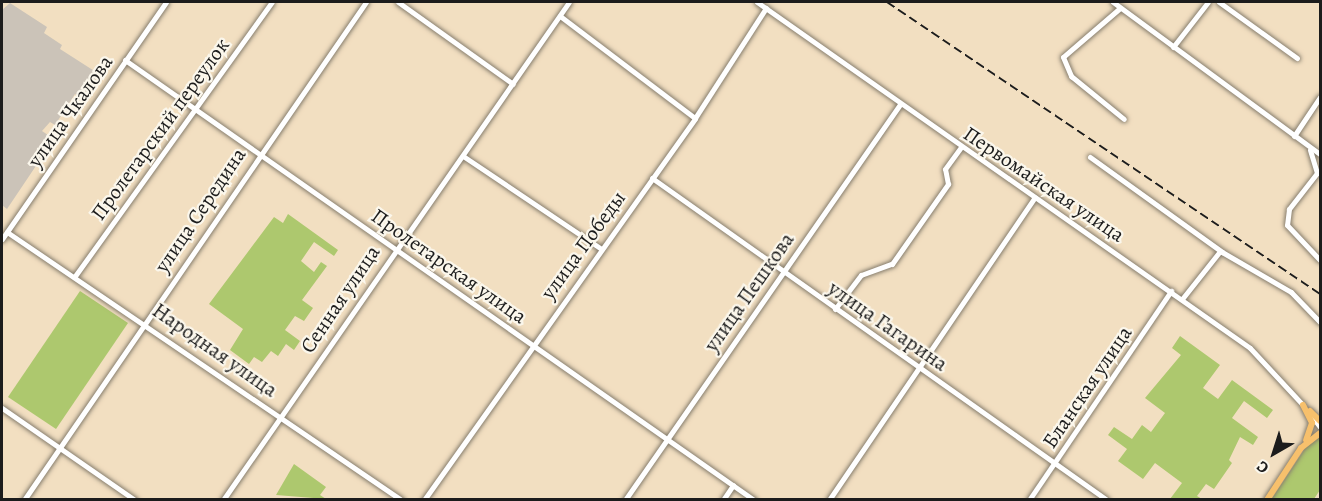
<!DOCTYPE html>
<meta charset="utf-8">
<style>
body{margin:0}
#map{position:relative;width:1322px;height:501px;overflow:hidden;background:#f2dfc1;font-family:Alegreya,serif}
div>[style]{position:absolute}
.industrial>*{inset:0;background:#cbc3b8}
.green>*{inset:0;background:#adc86e}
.roads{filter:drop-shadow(0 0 2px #877e6e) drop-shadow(0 0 2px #877e6e)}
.minor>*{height:5px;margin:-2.5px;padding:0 2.5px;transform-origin:2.5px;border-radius:2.5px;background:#fff}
.major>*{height:6px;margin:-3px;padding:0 3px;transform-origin:3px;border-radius:3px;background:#f7c06c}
.rail>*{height:1.5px;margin-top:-0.75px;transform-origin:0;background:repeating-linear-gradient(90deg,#1c1c1c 0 9px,transparent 0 13.5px)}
span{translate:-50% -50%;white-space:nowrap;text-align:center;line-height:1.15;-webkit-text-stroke:4.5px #fbf7ec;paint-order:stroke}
.street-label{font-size:21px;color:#1c1c1c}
.frame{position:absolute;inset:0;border:3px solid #1c1c1c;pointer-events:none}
.north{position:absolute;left:1244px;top:423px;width:60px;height:60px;-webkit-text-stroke:4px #fbf7ec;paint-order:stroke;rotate:219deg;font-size:16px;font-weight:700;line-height:24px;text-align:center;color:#1c1c1c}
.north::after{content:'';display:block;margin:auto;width:21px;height:27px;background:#1c1c1c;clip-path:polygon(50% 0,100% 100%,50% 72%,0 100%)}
</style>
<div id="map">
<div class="industrial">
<i style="clip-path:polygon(10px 3px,47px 27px,44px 33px,62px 45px,60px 49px,99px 74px,83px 99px,75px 94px,55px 125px,50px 122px,42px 131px,54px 139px,7px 209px,2px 205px,2px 10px)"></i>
</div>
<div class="green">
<i style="clip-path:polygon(288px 214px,338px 250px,334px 256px,314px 242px,301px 261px,314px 272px,321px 262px,327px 266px,302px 300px,313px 308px,304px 321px,295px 316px,285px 330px,300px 341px,294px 350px,286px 344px,278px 356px,271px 351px,262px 362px,254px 357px,249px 364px,230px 350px,243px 329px,209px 304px,274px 217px,283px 223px)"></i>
<i style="clip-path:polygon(80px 291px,128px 323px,56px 429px,8px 397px)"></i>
<i style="clip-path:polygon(1180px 336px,1220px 365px,1203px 388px,1218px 399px,1232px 380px,1273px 410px,1267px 418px,1244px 401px,1232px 418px,1258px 437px,1253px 445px,1240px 437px,1229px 460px,1232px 463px,1214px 489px,1206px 484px,1197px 496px,1202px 499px,1170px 499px,1182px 483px,1155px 463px,1143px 479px,1118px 461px,1127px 449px,1108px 435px,1114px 427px,1132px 439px,1142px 425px,1151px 432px,1165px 413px,1145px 398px,1181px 355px,1172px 348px)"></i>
<i style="clip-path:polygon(1320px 437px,1320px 490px,1314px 499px,1271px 500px,1310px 441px)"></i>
<i style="clip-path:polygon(294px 464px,326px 487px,320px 495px,326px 499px,276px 495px)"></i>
</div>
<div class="roads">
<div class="minor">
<i style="left:398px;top:2px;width:141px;rotate:35.5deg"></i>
<i style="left:757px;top:2px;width:602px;rotate:35.06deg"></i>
<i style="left:1250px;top:348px;width:78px;rotate:47.1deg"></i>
<i style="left:1113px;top:2px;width:257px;rotate:36.3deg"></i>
<i style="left:1219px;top:2px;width:96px;rotate:35.7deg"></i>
<i style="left:1120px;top:8px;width:75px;rotate:139.3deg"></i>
<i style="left:1063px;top:57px;width:21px;rotate:67deg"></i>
<i style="left:1071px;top:76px;width:68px;rotate:39.1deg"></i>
<i style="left:560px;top:16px;width:169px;rotate:37.1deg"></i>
<i style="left:1173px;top:47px;width:57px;rotate:-52.1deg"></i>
<i style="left:125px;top:60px;width:768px;rotate:34.97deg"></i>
<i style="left:1294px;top:136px;width:47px;rotate:-56.3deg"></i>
<i style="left:1310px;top:150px;width:24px;rotate:73deg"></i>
<i style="left:1317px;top:173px;width:46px;rotate:127.9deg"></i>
<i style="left:1289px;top:209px;width:16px;rotate:97deg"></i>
<i style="left:1287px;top:225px;width:48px;rotate:46.7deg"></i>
<i style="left:463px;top:156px;width:165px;rotate:33.9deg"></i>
<i style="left:1090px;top:157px;width:163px;rotate:35.7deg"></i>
<i style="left:1222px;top:252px;width:80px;rotate:30.1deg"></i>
<i style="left:1291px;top:292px;width:42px;rotate:46deg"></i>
<i style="left:652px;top:178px;width:557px;rotate:35.29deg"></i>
<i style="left:7px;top:232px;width:477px;rotate:34.2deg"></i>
<i style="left:2px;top:239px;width:288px;rotate:-55.3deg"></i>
<i style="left:75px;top:276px;width:337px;rotate:-54.3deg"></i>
<i style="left:1182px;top:299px;width:61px;rotate:-51.6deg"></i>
<i style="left:835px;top:309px;width:43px;rotate:-52.6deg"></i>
<i style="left:861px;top:275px;width:33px;rotate:-20deg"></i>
<i style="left:892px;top:264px;width:98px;rotate:-55deg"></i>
<i style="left:948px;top:184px;width:15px;rotate:-101deg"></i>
<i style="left:945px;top:169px;width:27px;rotate:-54deg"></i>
<i style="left:2px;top:408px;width:162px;rotate:34.7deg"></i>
<i style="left:1310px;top:414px;width:16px;rotate:52deg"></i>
<i style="left:24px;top:500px;width:604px;rotate:-55.52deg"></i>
<i style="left:223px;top:500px;width:606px;rotate:-55.21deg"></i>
<i style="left:424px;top:500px;width:468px;rotate:-54.6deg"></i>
<i style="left:695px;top:118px;width:131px;rotate:-57.2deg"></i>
<i style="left:625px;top:500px;width:482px;rotate:-55.2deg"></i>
<i style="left:723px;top:500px;width:18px;rotate:-56deg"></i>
<i style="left:829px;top:500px;width:366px;rotate:-55.8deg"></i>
<i style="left:1029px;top:500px;width:253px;rotate:-55.8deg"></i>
</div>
<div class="major">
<i style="left:1303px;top:405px;width:20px;rotate:63deg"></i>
<i style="left:1312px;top:423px;width:18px;rotate:109deg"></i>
<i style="left:1310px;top:411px;width:14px;rotate:45deg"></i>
<i style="left:1267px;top:500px;width:62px;rotate:-56.8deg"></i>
<i style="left:1301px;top:448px;width:24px;rotate:-38deg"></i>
</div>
</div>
<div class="rail">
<i style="left:887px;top:2px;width:522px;rotate:33.99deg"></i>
</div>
<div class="street-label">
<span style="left:70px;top:111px;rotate:-55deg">улица Чкалова</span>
<span style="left:160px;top:129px;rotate:-54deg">Пролетарский переулок</span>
<span style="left:1044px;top:184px;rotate:34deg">Первомайская улица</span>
<span style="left:200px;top:210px;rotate:-56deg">улица Середина</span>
<span style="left:583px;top:245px;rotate:-54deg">улица Победы</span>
<span style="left:449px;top:266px;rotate:35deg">Пролетарская улица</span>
<span style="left:749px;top:292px;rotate:-55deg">улица Пешкова</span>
<span style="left:340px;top:299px;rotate:-56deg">Сенная улица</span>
<span style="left:888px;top:326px;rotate:35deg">улица Гагарина</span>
<span style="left:215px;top:350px;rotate:35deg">Народная улица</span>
<span style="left:1087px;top:387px;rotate:-56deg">Бланская улица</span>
</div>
<div class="frame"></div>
<div class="north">С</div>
</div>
